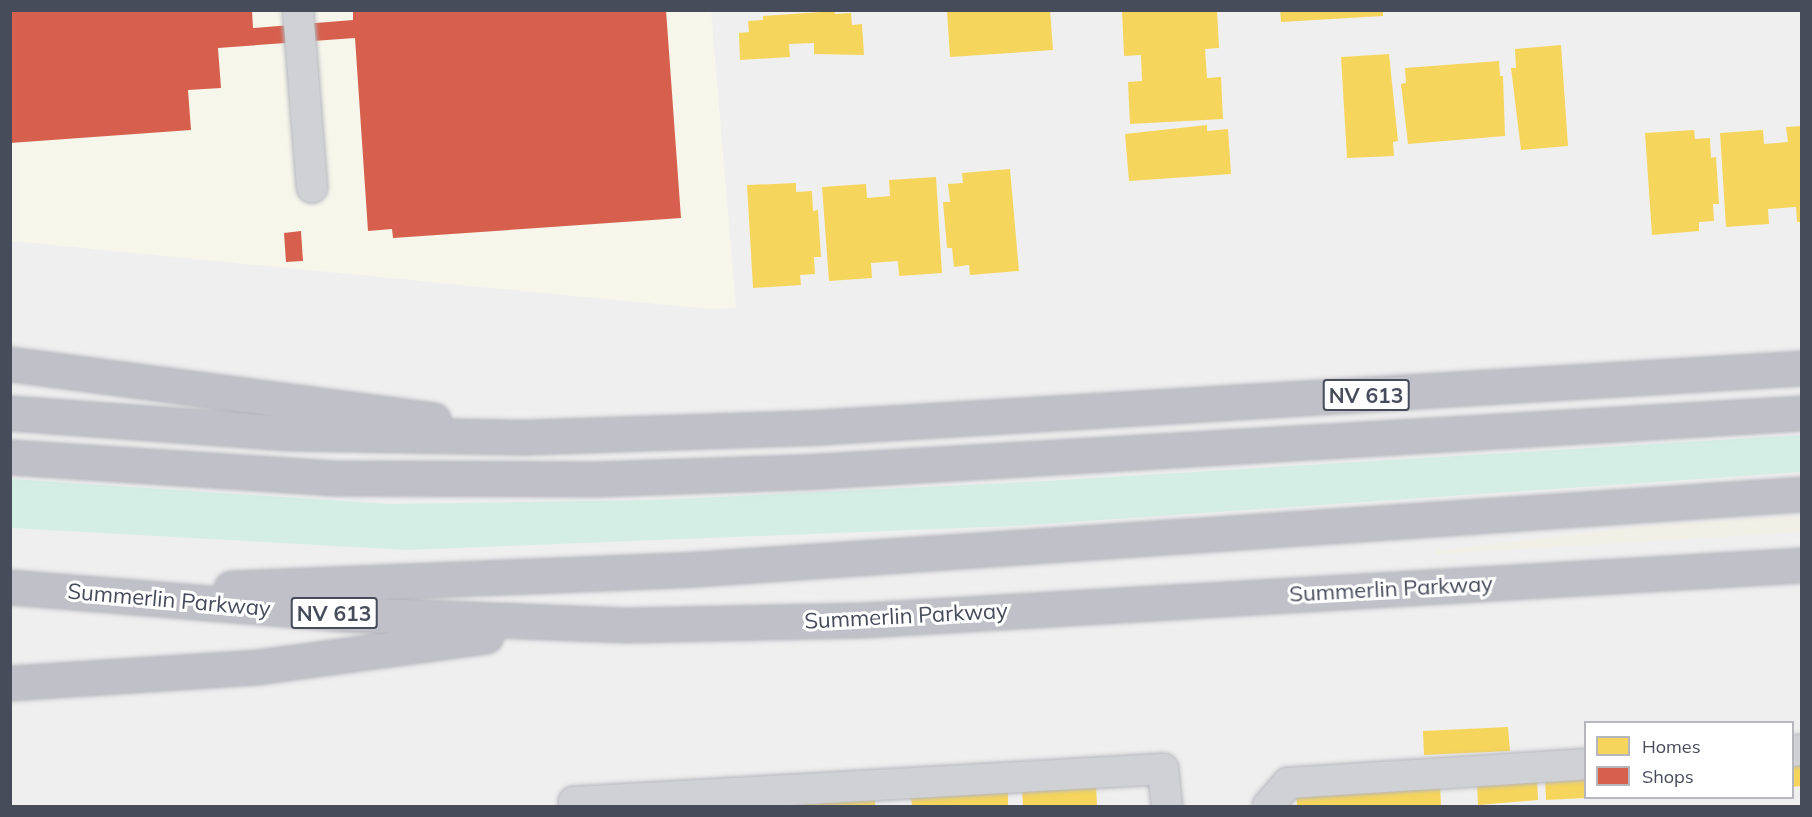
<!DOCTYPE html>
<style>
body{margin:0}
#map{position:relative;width:1812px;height:817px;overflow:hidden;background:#f0efef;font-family:Mulish,sans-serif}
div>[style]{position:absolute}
.commercial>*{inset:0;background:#f6f6eb}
.green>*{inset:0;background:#d4eee5}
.sand>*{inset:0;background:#f1f0e6}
.homes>*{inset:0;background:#f6d55c}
.shops>*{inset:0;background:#d6604d}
.roads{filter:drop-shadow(0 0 2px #b5b6be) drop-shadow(0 0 2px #b5b6be)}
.minor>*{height:30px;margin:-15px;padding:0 15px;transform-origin:15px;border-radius:15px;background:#d0d1d5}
.motorway>*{height:33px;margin:-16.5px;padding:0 16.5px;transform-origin:16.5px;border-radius:16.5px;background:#c0c1c8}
span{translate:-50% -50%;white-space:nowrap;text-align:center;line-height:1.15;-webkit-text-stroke:6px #fff;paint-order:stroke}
.shield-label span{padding:2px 4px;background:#fff;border:2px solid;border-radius:4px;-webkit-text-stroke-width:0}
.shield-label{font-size:21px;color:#474c5b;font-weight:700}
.street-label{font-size:22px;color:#474c5b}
.frame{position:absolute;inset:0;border:12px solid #474c5b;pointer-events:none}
.legend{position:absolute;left:1584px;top:721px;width:210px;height:78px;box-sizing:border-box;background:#fff;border:2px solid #b5b7bd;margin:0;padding:8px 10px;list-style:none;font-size:18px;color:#474c5b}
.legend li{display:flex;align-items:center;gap:12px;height:30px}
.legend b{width:30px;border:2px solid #b5b7bd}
</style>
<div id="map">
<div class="commercial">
<i style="clip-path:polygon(11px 11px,711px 11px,736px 308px,708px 309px,11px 241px)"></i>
</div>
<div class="green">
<i style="clip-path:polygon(1802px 435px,1801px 472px,1013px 526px,407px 550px,11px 528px,11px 479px,389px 504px,653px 500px,1029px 482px)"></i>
</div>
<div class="sand">
<i style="clip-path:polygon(1801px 516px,1801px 532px,1436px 554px,1436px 551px,1647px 526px)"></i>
</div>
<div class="homes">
<i style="clip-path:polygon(947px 10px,1050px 10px,1053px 50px,950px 57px)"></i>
<i style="clip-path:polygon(1217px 10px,1219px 48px,1205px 49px,1207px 78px,1221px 77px,1223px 119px,1130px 124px,1128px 82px,1142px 81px,1141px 55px,1124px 56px,1122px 11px)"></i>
<i style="clip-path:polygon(1280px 10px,1383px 10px,1383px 16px,1281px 22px)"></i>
<i style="clip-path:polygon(835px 11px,835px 14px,851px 13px,852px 25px,862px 24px,864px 55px,814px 54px,814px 43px,789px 44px,790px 57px,740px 60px,739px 33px,749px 32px,748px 21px,763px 20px,763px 16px)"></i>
<i style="clip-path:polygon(1561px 45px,1568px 146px,1521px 150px,1511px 68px,1516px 68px,1515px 49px)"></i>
<i style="clip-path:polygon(1389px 54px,1398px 141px,1393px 142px,1394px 156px,1347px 158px,1341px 57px)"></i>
<i style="clip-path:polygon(1499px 61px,1500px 76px,1503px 76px,1505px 136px,1408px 144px,1401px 84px,1406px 83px,1405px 68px)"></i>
<i style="clip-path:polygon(1207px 125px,1207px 131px,1228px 129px,1231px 174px,1129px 181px,1125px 134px)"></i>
<i style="clip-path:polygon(1802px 126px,1802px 222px,1797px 222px,1796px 207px,1768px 209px,1769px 224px,1726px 227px,1720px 133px,1763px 130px,1764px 144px,1788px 142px,1786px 127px)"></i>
<i style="clip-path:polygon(1694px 130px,1695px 139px,1710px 138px,1711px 158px,1716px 157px,1719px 204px,1713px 204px,1714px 221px,1699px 222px,1699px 231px,1652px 235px,1645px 133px)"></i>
<i style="clip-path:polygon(1010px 169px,1019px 271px,970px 275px,969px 265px,954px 267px,952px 248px,947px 248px,943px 202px,950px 202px,948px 184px,963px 183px,962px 173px)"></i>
<i style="clip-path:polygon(936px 177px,942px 273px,899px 276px,898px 261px,871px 263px,872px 278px,829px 281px,822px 187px,866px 184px,867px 198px,890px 196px,889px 180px)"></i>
<i style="clip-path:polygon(796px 183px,796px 192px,812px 191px,813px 211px,818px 210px,821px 257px,814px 257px,815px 274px,800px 275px,801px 285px,753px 288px,747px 185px)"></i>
<i style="clip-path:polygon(1508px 727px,1510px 751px,1424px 755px,1423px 731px)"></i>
<i style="clip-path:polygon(1792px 762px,1802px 762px,1802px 786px,1792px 787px)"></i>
<i style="clip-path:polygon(1586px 775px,1586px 798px,1546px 800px,1545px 777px)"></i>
<i style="clip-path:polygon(1537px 777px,1538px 800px,1478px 805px,1477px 782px)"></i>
<i style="clip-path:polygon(1440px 783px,1441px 806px,1297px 806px,1296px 791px)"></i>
<i style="clip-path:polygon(1096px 786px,1097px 806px,1023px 806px,1022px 790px)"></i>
<i style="clip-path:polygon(1008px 792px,1008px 806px,912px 806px,911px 796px)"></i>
<i style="clip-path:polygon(875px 800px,875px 806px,793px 806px,793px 805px)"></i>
</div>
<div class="shops">
<i style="clip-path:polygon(10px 10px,252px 10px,253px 28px,353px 20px,353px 10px,666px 10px,681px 218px,393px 238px,392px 229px,368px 231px,355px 38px,218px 48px,221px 88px,188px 90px,191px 130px,10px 143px)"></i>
<i style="clip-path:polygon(301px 231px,303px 261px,286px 262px,284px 233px)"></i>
</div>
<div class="roads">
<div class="minor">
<i style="left:298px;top:10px;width:178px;rotate:85.5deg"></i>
<i style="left:1792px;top:751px;width:10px;rotate:-6deg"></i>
<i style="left:574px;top:806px;width:4px;rotate:-90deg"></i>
<i style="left:574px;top:802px;width:590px;rotate:-3.21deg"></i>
<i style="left:1163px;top:769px;width:37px;rotate:84deg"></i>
<i style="left:1268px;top:806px;width:30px;rotate:-49deg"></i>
<i style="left:1288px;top:783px;width:299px;rotate:-3.6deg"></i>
</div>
<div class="motorway">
<i style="left:10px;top:364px;width:427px;rotate:7.5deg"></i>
<i style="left:10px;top:413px;width:279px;rotate:4.1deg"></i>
<i style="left:288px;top:433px;width:239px;rotate:1deg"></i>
<i style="left:527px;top:437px;width:294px;rotate:-1.9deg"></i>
<i style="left:821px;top:427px;width:983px;rotate:-3.44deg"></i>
<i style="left:10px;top:457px;width:326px;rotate:3.7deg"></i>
<i style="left:335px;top:478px;width:259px;rotate:0.2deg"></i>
<i style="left:594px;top:479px;width:225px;rotate:-2deg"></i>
<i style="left:819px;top:471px;width:985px;rotate:-3.38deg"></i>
<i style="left:10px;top:587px;width:340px;rotate:4.6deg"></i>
<i style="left:349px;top:614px;width:276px;rotate:2.3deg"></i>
<i style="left:625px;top:625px;width:238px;rotate:-1.2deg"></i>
<i style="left:863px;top:620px;width:941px;rotate:-3.35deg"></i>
<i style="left:231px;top:588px;width:465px;rotate:-2.3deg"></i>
<i style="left:696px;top:569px;width:1109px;rotate:-3.88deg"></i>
<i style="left:10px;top:683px;width:248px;rotate:-3.7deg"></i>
<i style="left:257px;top:667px;width:231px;rotate:-7.7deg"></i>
</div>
</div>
<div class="shield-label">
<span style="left:1366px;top:395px">NV 613</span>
<span style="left:334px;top:613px">NV 613</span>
</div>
<div class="street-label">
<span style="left:1391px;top:589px;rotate:-3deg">Summerlin Parkway</span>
<span style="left:169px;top:600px;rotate:5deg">Summerlin Parkway</span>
<span style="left:906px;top:616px;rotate:-3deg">Summerlin Parkway</span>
</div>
<div class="frame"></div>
<ul class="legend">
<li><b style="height:16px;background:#f6d55c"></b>Homes</li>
<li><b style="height:16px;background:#d6604d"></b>Shops</li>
</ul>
</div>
